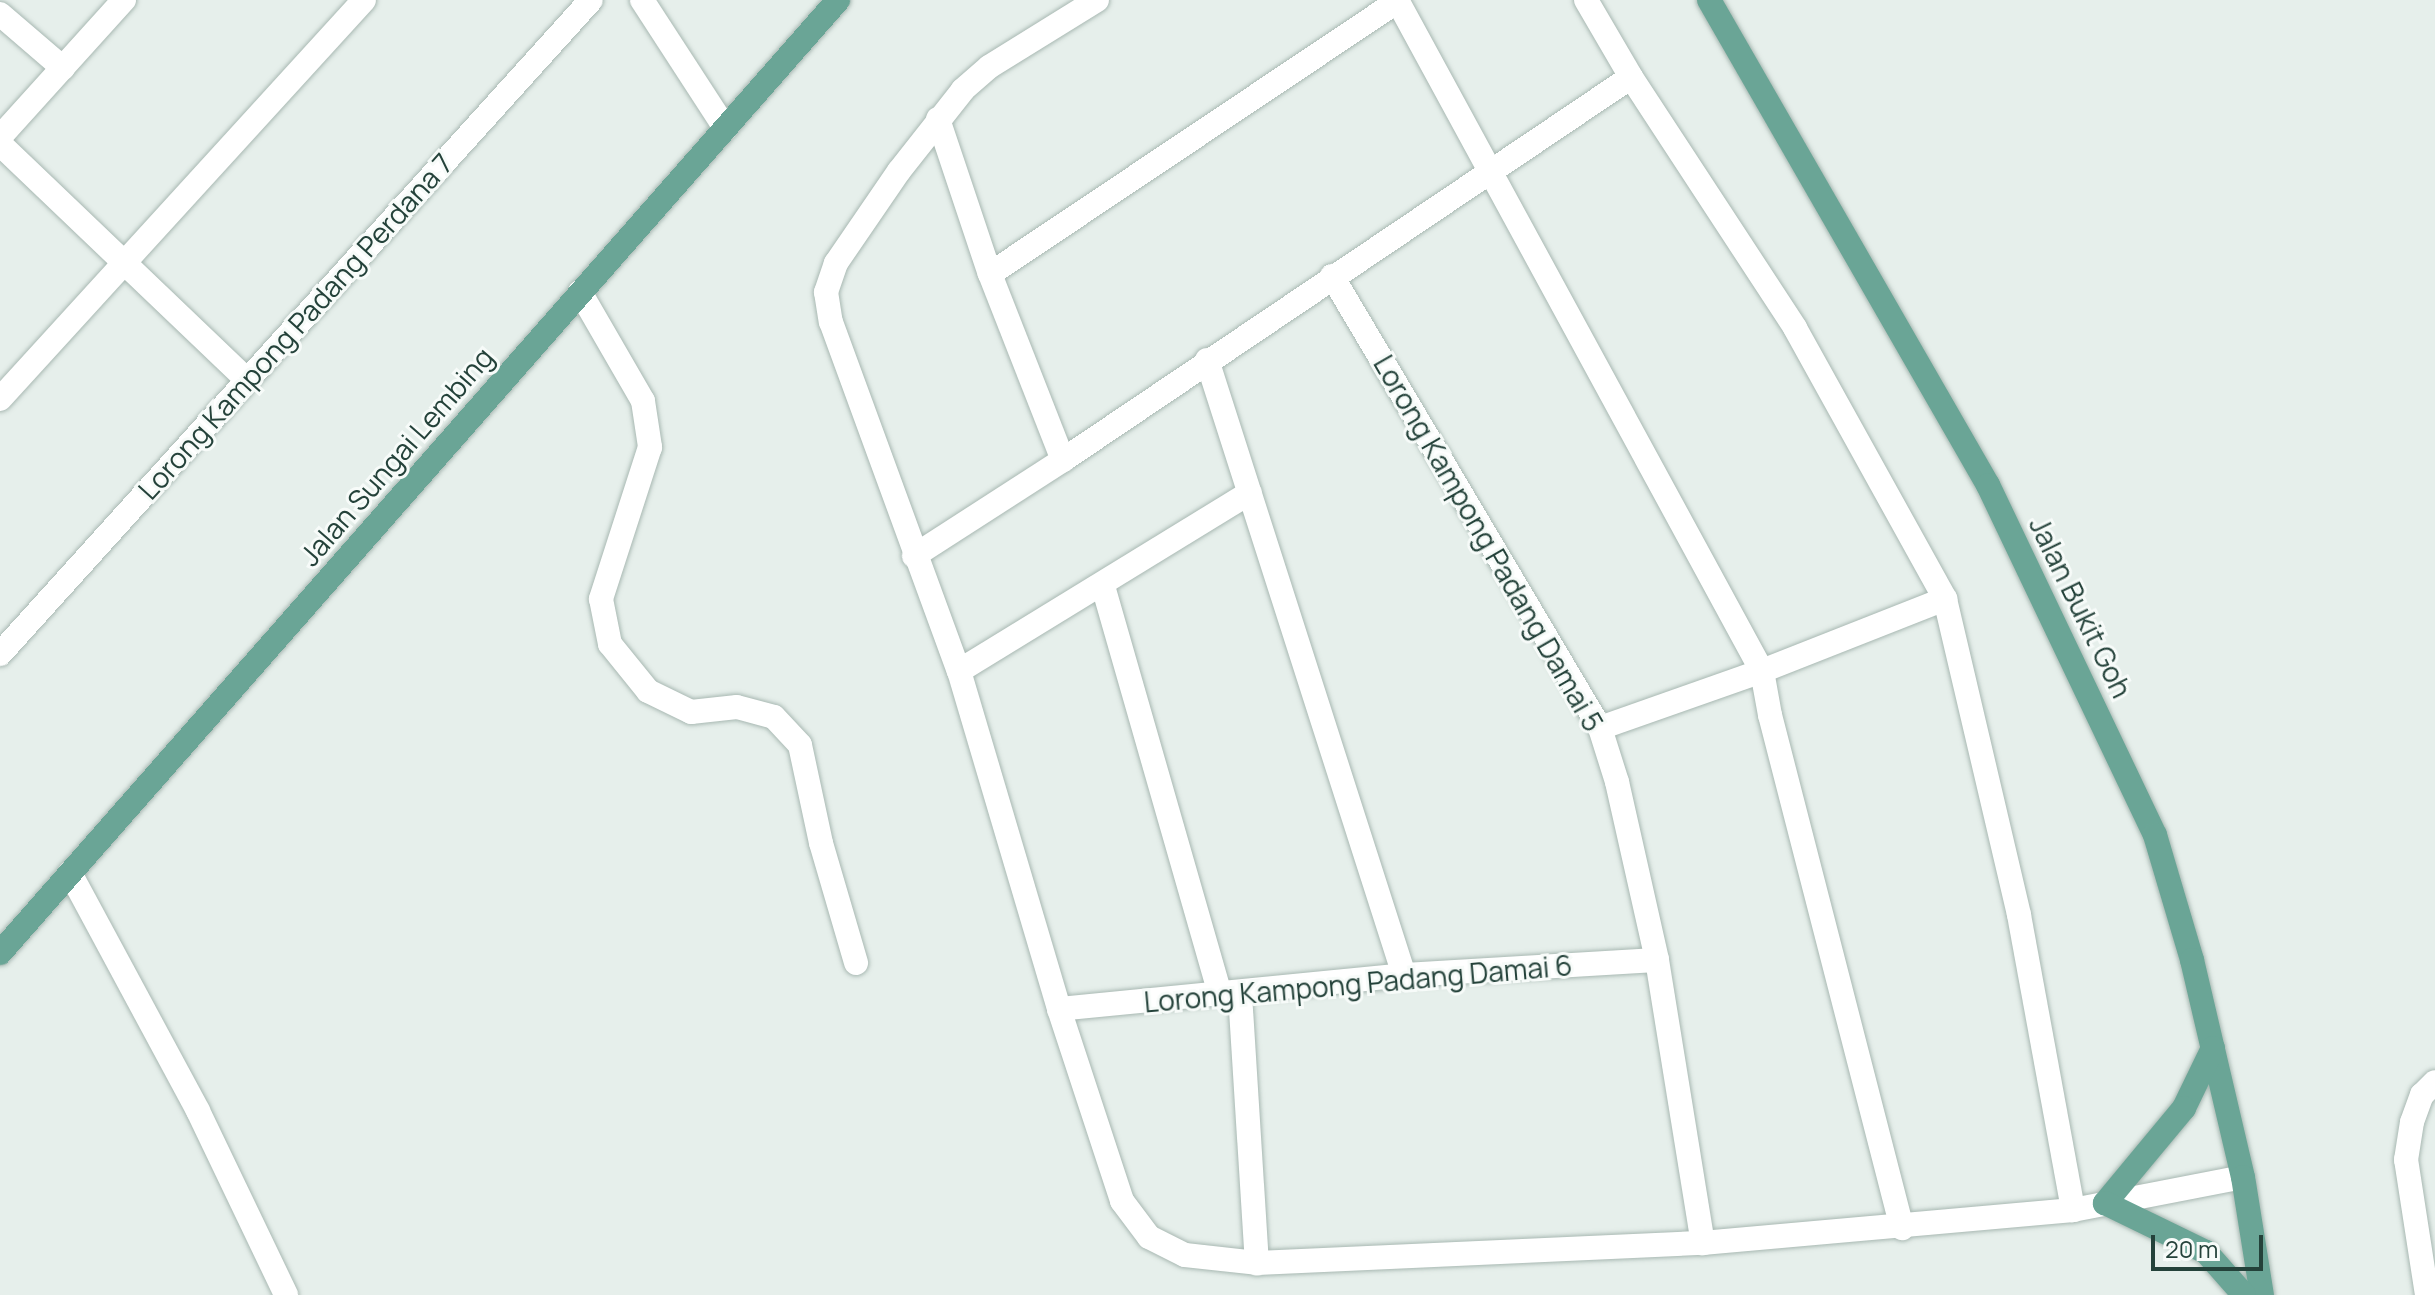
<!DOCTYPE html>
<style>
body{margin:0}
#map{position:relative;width:2435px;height:1295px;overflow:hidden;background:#e6efeb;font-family:Manrope,sans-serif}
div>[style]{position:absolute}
.roads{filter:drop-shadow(0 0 2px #a8b8b2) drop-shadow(0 0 2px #a8b8b2)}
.minor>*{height:24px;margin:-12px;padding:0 12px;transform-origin:12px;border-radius:12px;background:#fff}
.major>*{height:24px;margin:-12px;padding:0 12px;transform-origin:12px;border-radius:12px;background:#6aa596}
span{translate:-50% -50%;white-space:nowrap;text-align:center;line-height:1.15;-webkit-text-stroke:6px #f7fbf9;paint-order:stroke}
.street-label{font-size:28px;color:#24423a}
.scale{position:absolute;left:2151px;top:1235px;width:112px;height:36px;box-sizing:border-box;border:4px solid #24423a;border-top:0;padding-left:10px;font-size:24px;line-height:28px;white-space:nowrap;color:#24423a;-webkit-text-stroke:6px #f7fbf9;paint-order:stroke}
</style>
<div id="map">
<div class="roads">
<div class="minor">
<i style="left:642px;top:0;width:153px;rotate:57deg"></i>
<i style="left:1097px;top:0;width:127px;rotate:148.2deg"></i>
<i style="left:989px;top:67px;width:35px;rotate:139deg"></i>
<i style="left:963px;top:90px;width:103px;rotate:128.3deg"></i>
<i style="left:899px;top:171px;width:112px;rotate:124.4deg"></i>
<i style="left:836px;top:263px;width:31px;rotate:109deg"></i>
<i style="left:826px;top:292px;width:30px;rotate:81deg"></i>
<i style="left:831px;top:322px;width:372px;rotate:69.9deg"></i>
<i style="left:959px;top:671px;width:352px;rotate:73.5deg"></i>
<i style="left:1059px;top:1009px;width:202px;rotate:71.8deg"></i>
<i style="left:1122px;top:1201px;width:45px;rotate:53.1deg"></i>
<i style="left:1149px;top:1237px;width:40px;rotate:26.6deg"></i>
<i style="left:1185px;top:1255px;width:72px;rotate:6.3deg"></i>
<i style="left:1257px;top:1263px;width:446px;rotate:-2.6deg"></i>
<i style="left:1703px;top:1243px;width:371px;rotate:-5.1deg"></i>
<i style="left:2073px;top:1210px;width:173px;rotate:-11deg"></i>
<i style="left:1397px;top:0;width:764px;rotate:61.46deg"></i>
<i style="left:1762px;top:671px;width:45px;rotate:79.7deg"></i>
<i style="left:1770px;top:715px;width:530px;rotate:75.57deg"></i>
<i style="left:1586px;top:0;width:89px;rotate:59.7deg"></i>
<i style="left:1631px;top:77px;width:300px;rotate:56.8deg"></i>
<i style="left:1795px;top:328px;width:310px;rotate:61deg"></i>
<i style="left:1945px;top:599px;width:325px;rotate:76.8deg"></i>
<i style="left:2019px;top:915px;width:300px;rotate:79.6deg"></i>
<i style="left:0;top:14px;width:83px;rotate:40.6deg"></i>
<i style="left:938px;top:119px;width:163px;rotate:71.5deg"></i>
<i style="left:990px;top:274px;width:200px;rotate:68.6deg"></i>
<i style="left:0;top:137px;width:185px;rotate:-47.9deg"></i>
<i style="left:0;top:144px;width:340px;rotate:43.7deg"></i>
<i style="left:990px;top:274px;width:491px;rotate:-33.8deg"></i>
<i style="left:1332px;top:276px;width:525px;rotate:59.34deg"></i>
<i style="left:1600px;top:728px;width:57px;rotate:72.5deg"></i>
<i style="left:1617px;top:782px;width:182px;rotate:77.3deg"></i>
<i style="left:1657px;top:960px;width:287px;rotate:80.8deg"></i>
<i style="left:580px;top:292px;width:126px;rotate:60deg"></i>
<i style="left:643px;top:401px;width:47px;rotate:81.3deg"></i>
<i style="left:650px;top:447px;width:160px;rotate:107.9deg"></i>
<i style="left:601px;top:599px;width:46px;rotate:78.7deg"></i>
<i style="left:610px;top:644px;width:60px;rotate:51deg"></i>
<i style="left:648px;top:691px;width:48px;rotate:26deg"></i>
<i style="left:691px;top:712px;width:46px;rotate:-6.2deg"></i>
<i style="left:737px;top:707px;width:38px;rotate:15deg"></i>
<i style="left:774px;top:717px;width:38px;rotate:47deg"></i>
<i style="left:800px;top:745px;width:100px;rotate:77.9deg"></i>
<i style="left:821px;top:843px;width:125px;rotate:73.7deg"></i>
<i style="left:1207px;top:360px;width:646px;rotate:72.24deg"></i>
<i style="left:0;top:399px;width:540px;rotate:-47.63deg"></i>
<i style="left:914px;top:556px;width:177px;rotate:-32.8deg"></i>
<i style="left:1063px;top:460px;width:685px;rotate:-33.99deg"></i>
<i style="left:1103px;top:586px;width:423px;rotate:74deg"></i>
<i style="left:0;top:654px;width:881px;rotate:-47.9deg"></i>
<i style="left:959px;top:671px;width:341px;rotate:-31.5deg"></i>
<i style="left:1600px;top:728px;width:172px;rotate:-19.4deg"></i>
<i style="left:1762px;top:671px;width:197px;rotate:-21.5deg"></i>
<i style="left:70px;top:873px;width:270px;rotate:61.7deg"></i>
<i style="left:198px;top:1111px;width:204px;rotate:64.4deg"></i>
<i style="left:1240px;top:994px;width:270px;rotate:86.4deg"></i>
<i style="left:1059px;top:1009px;width:347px;rotate:-5.6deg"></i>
<i style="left:1404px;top:975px;width:253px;rotate:-3.4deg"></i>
<i style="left:2427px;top:1295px;width:137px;rotate:-98.8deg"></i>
<i style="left:2406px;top:1160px;width:38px;rotate:-81deg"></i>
<i style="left:2412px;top:1122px;width:29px;rotate:-70deg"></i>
<i style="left:2422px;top:1095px;width:18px;rotate:-45deg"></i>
</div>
<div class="major">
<i style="left:1709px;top:0;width:560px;rotate:60.09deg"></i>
<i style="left:1988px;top:485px;width:388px;rotate:64.5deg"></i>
<i style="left:2155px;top:835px;width:130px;rotate:73.5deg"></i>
<i style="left:2192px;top:960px;width:223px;rotate:76.8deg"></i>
<i style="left:2243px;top:1177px;width:120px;rotate:80.9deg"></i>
<i style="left:0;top:953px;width:1269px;rotate:-48.67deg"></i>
<i style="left:2213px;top:1048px;width:67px;rotate:115.8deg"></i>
<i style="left:2184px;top:1108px;width:124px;rotate:129.7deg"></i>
<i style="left:2105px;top:1203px;width:112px;rotate:25.9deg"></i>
<i style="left:2206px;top:1252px;width:57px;rotate:48.5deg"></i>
</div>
</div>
<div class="street-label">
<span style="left:295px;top:326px;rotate:-48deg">Lorong Kampong Padang Perdana 7</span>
<span style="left:396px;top:456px;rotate:-49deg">Jalan Sungai Lembing</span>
<span style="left:1489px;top:543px;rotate:60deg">Lorong Kampong Padang Damai 5</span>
<span style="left:2081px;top:607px;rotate:64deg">Jalan Bukit Goh</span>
<span style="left:1358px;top:983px;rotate:-5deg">Lorong Kampong Padang Damai 6</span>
</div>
<div class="scale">20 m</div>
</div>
